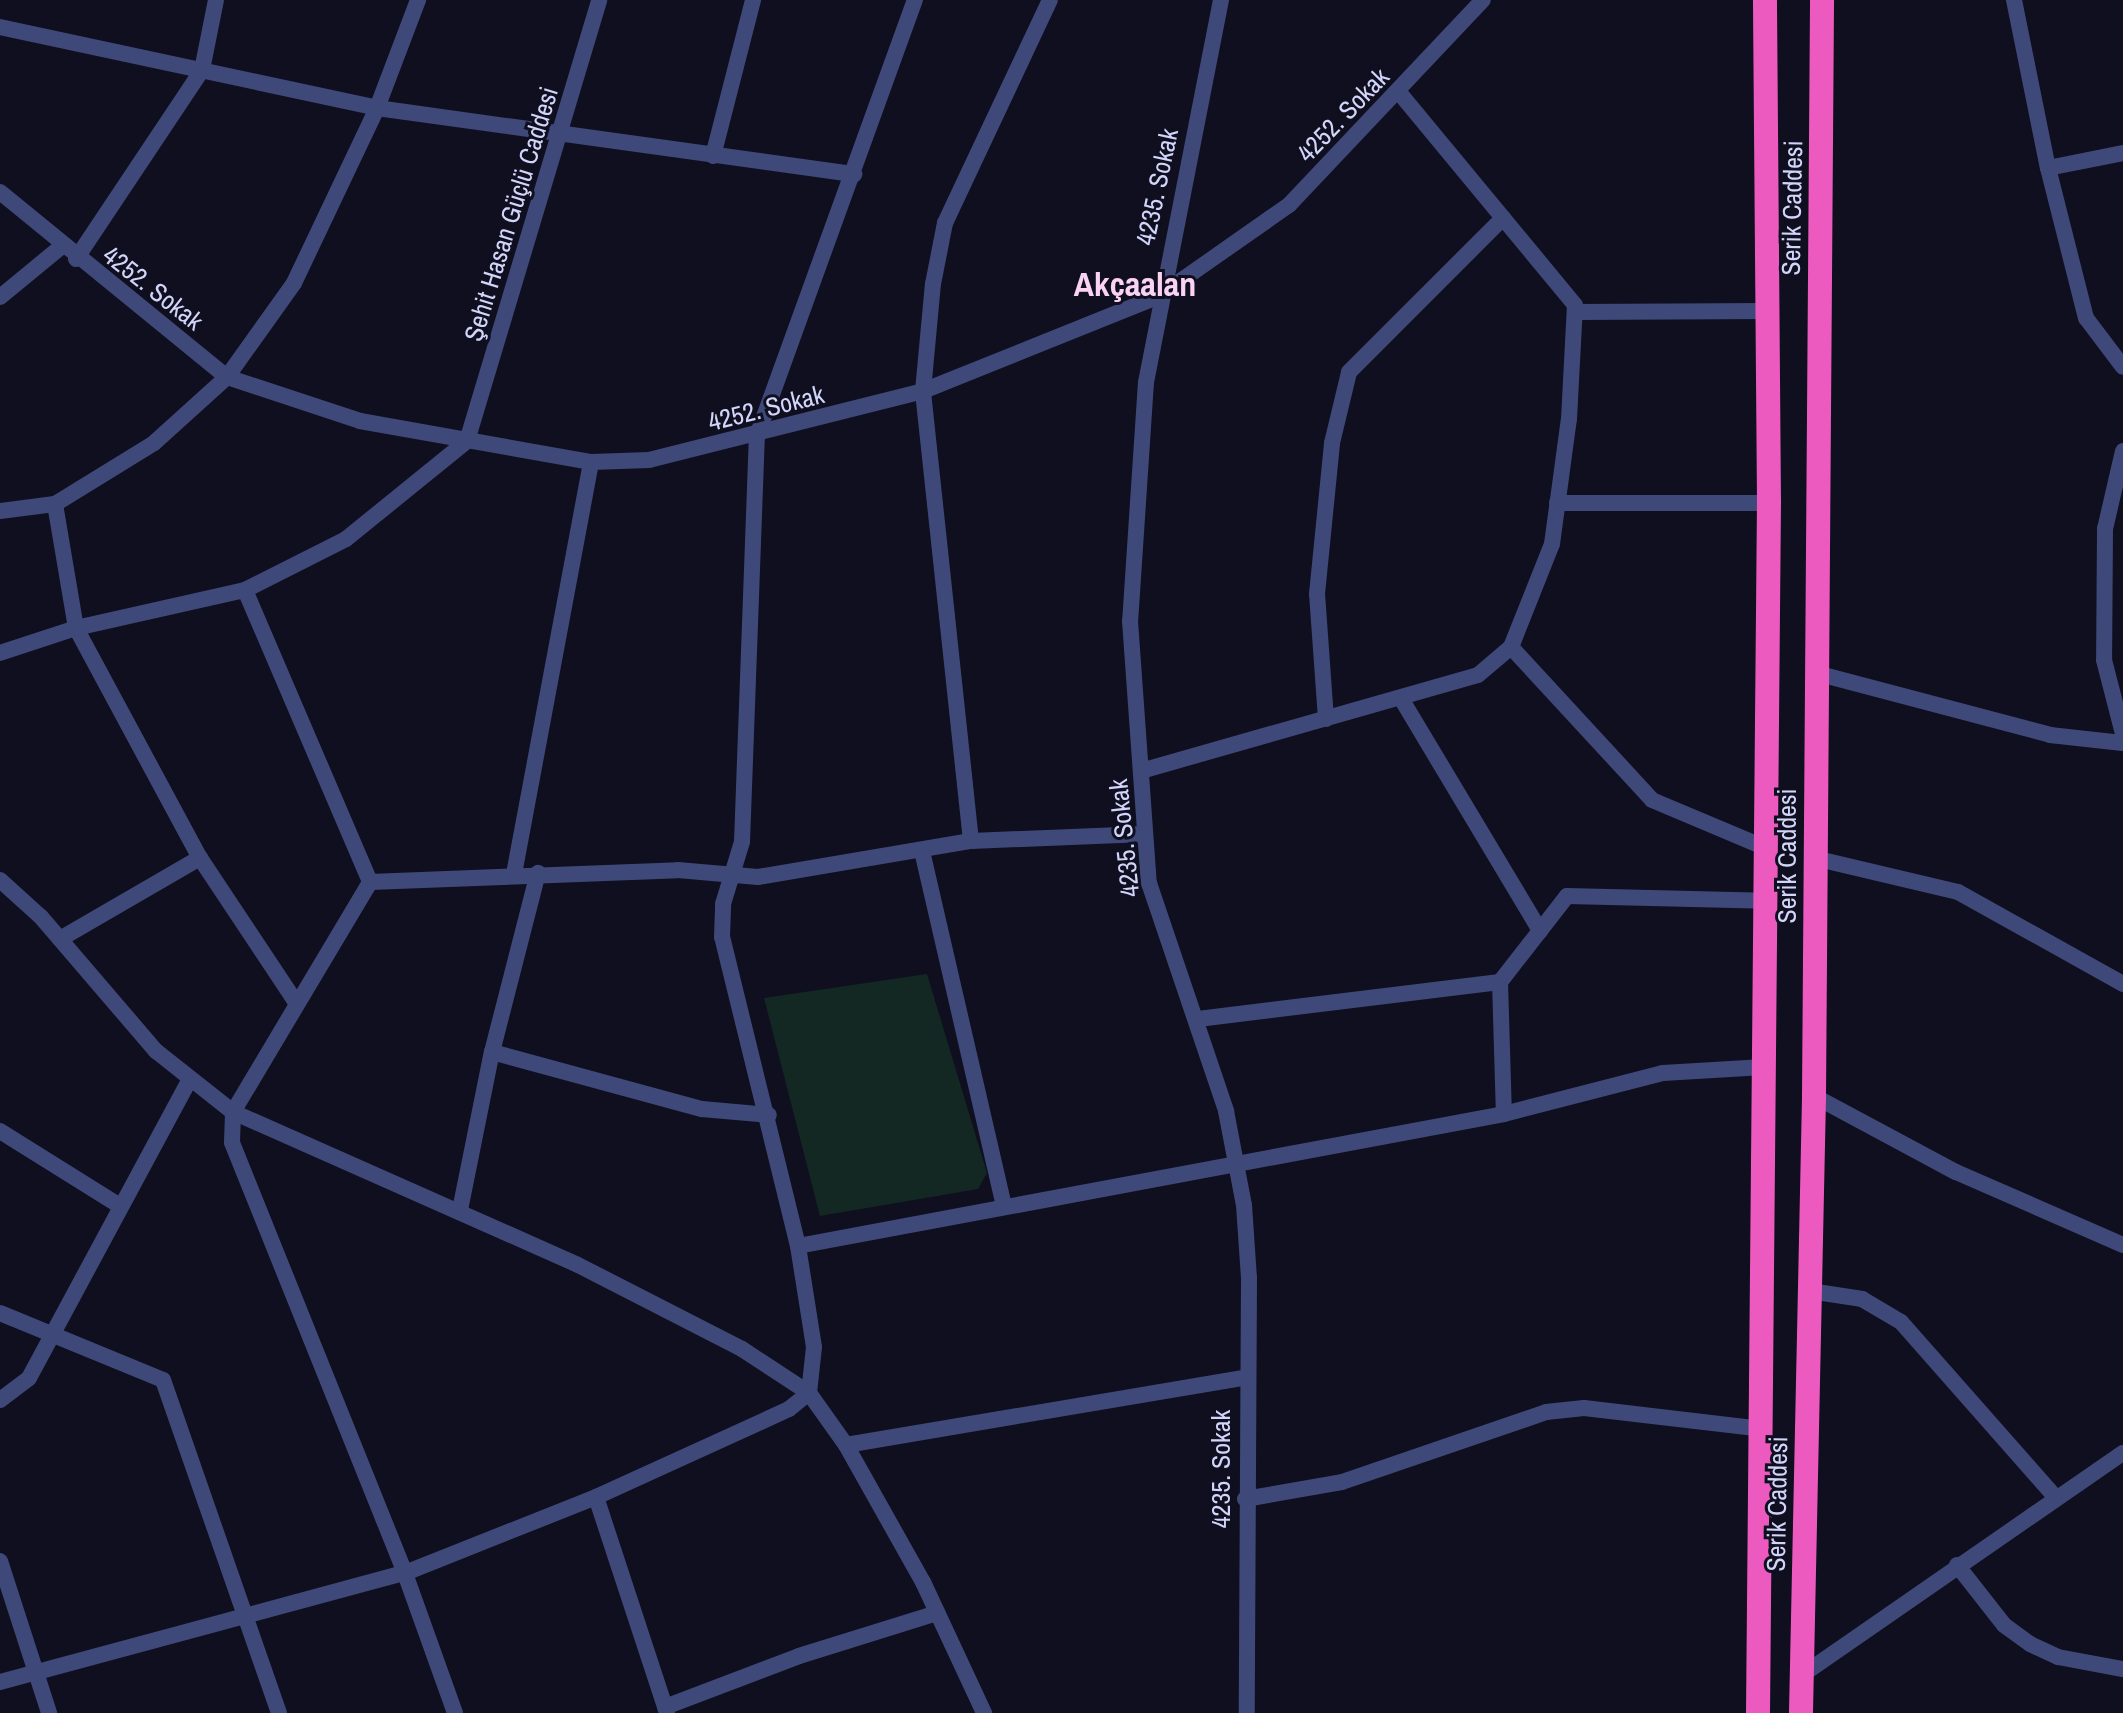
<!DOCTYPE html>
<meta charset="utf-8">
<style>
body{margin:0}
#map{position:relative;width:2123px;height:1713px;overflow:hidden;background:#0f0f1f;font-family:"Archivo Narrow",sans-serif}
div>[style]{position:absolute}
.green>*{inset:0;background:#132823}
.street>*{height:16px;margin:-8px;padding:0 8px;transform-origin:8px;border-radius:8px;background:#3f4979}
.highway>*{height:24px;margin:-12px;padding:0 12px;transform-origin:12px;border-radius:12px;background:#ed5abf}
span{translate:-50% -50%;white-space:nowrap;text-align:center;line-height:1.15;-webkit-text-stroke:6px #0f0f1f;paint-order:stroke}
.street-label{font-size:26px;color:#d2d5fa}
.district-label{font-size:34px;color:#fad3f4;font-weight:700}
</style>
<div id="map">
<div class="green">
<i style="clip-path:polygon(927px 974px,987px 1173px,978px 1189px,820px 1216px,764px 998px)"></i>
</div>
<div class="street">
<i style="left:1221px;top:0;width:389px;rotate:101.1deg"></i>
<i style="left:1146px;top:382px;width:240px;rotate:93.8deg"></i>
<i style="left:1130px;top:621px;width:263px;rotate:85.9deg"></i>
<i style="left:1149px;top:883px;width:241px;rotate:71.3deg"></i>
<i style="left:1226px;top:1111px;width:96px;rotate:79.2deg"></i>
<i style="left:1244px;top:1205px;width:73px;rotate:86.1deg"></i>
<i style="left:1249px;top:1278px;width:435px;rotate:90.3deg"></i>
<i style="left:2014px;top:0;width:171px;rotate:78.6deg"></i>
<i style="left:2048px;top:168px;width:155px;rotate:75.8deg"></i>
<i style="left:2086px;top:318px;width:61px;rotate:52.9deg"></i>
<i style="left:0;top:27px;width:386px;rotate:12.1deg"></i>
<i style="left:377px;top:108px;width:482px;rotate:7.9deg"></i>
<i style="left:713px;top:156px;width:161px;rotate:-75.6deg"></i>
<i style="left:2048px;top:168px;width:76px;rotate:-11.3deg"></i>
<i style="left:0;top:192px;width:293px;rotate:39.2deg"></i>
<i style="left:227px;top:377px;width:140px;rotate:18.3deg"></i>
<i style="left:360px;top:421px;width:235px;rotate:10.1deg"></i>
<i style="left:591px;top:462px;width:58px;rotate:-2deg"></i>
<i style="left:649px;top:460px;width:283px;rotate:-14.1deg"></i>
<i style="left:923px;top:391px;width:254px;rotate:-21.9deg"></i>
<i style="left:1159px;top:296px;width:159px;rotate:-35deg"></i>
<i style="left:1289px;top:205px;width:282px;rotate:-46.6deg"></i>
<i style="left:76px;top:259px;width:227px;rotate:-56.3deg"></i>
<i style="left:202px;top:70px;width:71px;rotate:-78.7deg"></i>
<i style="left:0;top:297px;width:80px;rotate:-39.4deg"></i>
<i style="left:1575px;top:312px;width:192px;rotate:-0.3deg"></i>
<i style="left:2123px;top:451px;width:80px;rotate:103deg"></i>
<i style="left:2105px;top:529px;width:131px;rotate:90.4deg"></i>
<i style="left:2104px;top:660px;width:76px;rotate:75.6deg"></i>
<i style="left:1557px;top:503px;width:212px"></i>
<i style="left:55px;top:504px;width:126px;rotate:80.4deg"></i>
<i style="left:76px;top:628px;width:261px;rotate:61.7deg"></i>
<i style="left:200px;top:858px;width:175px;rotate:56.4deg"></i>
<i style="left:0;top:511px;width:55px;rotate:-7.3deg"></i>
<i style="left:55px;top:504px;width:116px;rotate:-31.6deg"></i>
<i style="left:154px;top:443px;width:98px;rotate:-42.1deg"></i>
<i style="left:227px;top:377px;width:115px;rotate:-54.5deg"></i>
<i style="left:294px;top:283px;width:194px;rotate:-64.6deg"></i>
<i style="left:377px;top:108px;width:116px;rotate:-69.2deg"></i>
<i style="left:245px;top:590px;width:318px;rotate:66.8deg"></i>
<i style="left:1511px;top:647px;width:208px;rotate:47.3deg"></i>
<i style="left:1652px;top:800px;width:124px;rotate:22.8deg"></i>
<i style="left:0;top:653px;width:80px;rotate:-18.2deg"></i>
<i style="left:76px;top:628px;width:173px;rotate:-12.7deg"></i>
<i style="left:245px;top:590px;width:113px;rotate:-26.8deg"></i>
<i style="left:346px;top:539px;width:156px;rotate:-39deg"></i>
<i style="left:467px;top:441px;width:460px;rotate:-73.3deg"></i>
<i style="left:1816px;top:673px;width:242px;rotate:14.8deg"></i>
<i style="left:2050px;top:735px;width:73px;rotate:6.3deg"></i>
<i style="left:1402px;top:700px;width:269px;rotate:59.1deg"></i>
<i style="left:1326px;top:719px;width:125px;rotate:-94.1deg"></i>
<i style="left:1317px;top:594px;width:152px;rotate:-84.3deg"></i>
<i style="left:1332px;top:443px;width:73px;rotate:-76.5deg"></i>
<i style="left:1349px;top:372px;width:218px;rotate:-45deg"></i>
<i style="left:1141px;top:771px;width:350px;rotate:-15.9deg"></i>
<i style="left:1478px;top:675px;width:43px;rotate:-40.3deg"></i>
<i style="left:1511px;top:647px;width:111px;rotate:-68.3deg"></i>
<i style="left:1552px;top:544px;width:126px;rotate:-82.3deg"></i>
<i style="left:1569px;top:419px;width:114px;rotate:-87deg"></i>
<i style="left:1575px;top:305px;width:276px;rotate:-129.6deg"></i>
<i style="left:971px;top:841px;width:453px;rotate:-96.1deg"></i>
<i style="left:923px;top:391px;width:107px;rotate:-84.7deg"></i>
<i style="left:933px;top:284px;width:62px;rotate:-78.9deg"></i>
<i style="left:945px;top:223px;width:246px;rotate:-64.8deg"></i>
<i style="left:922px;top:851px;width:365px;rotate:77deg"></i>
<i style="left:1814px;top:858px;width:148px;rotate:13.3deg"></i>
<i style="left:1958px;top:892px;width:189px;rotate:29.1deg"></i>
<i style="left:514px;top:874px;width:419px;rotate:-79.4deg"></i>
<i style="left:0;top:880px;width:55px;rotate:42.1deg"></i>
<i style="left:41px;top:917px;width:177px;rotate:49.4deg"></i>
<i style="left:156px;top:1051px;width:98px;rotate:38.4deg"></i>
<i style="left:233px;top:1112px;width:377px;rotate:23.9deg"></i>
<i style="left:578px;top:1265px;width:184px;rotate:27.1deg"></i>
<i style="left:742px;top:1349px;width:80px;rotate:33.3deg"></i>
<i style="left:809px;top:1393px;width:64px;rotate:54.6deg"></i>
<i style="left:846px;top:1445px;width:157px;rotate:60.7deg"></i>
<i style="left:923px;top:1582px;width:145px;rotate:65deg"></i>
<i style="left:60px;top:939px;width:162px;rotate:-30.1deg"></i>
<i style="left:1500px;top:982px;width:132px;rotate:88.3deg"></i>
<i style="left:1198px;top:1019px;width:304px;rotate:-7deg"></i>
<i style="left:1500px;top:982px;width:109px;rotate:-52.1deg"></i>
<i style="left:1567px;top:896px;width:198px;rotate:1.4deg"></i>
<i style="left:492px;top:1052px;width:218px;rotate:15.2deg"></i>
<i style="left:702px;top:1109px;width:67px;rotate:5.1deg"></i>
<i style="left:1814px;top:1096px;width:161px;rotate:28.2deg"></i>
<i style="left:1956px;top:1172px;width:182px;rotate:23.6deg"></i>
<i style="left:0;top:1131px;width:142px;rotate:32deg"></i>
<i style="left:460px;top:1210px;width:161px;rotate:-78.6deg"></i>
<i style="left:492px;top:1052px;width:185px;rotate:-75.6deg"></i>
<i style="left:798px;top:1246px;width:718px;rotate:-10.59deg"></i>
<i style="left:1504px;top:1114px;width:164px;rotate:-14.5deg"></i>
<i style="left:1663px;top:1073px;width:101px;rotate:-3.4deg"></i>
<i style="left:1810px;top:1291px;width:53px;rotate:8.7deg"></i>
<i style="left:1862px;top:1299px;width:45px;rotate:30.5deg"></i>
<i style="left:1901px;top:1322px;width:235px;rotate:48.6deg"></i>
<i style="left:0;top:1313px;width:176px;rotate:22.3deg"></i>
<i style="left:163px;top:1380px;width:353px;rotate:70.8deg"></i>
<i style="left:0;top:1400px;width:36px;rotate:-37deg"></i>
<i style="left:29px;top:1378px;width:337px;rotate:-61.7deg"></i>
<i style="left:846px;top:1445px;width:406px;rotate:-9.6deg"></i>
<i style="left:596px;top:1497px;width:227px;rotate:71.8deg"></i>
<i style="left:1245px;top:1499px;width:98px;rotate:-9.9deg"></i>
<i style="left:1342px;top:1482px;width:216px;rotate:-18.9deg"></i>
<i style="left:1546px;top:1412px;width:38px;rotate:-6deg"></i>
<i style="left:1584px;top:1408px;width:179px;rotate:6.7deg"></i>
<i style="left:0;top:1561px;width:160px;rotate:72.1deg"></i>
<i style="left:1957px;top:1565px;width:76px;rotate:51.9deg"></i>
<i style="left:2004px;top:1625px;width:32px;rotate:36deg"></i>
<i style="left:2030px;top:1644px;width:31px;rotate:25deg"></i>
<i style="left:2058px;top:1657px;width:66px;rotate:10.5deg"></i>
<i style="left:1802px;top:1675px;width:390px;rotate:-34.7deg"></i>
<i style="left:0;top:1682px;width:419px;rotate:-15.1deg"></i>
<i style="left:405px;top:1573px;width:206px;rotate:-21.7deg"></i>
<i style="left:596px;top:1497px;width:212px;rotate:-24.5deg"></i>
<i style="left:789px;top:1409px;width:26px;rotate:-39deg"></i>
<i style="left:809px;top:1393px;width:46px;rotate:-83.8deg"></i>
<i style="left:814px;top:1347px;width:102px;rotate:-99deg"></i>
<i style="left:798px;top:1246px;width:318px;rotate:-103.8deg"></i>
<i style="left:722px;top:937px;width:33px;rotate:-88deg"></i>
<i style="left:723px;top:904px;width:65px;rotate:-73deg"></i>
<i style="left:742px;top:842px;width:406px;rotate:-87.9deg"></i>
<i style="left:757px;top:436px;width:464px;rotate:-70.1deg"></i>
<i style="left:665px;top:1707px;width:143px;rotate:-20.8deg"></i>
<i style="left:799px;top:1656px;width:145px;rotate:-17.3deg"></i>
<i style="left:455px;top:1713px;width:149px;rotate:-109.7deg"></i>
<i style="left:405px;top:1573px;width:464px;rotate:-111.9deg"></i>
<i style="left:232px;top:1142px;width:30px;rotate:-88deg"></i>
<i style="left:233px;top:1112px;width:268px;rotate:-59.2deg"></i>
<i style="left:370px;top:882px;width:308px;rotate:-2.2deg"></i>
<i style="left:678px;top:870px;width:80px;rotate:5deg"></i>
<i style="left:758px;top:877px;width:216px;rotate:-9.6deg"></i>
<i style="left:971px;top:841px;width:174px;rotate:-2.3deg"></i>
</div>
<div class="highway">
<i style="left:1758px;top:1713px;width:1210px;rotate:-89.48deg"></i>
<i style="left:1769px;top:503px;width:503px;rotate:-90.46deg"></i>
<i style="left:1801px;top:1713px;width:617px;rotate:-88.79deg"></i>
<i style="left:1814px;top:1096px;width:1096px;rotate:-89.58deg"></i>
</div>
<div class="street-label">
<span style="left:1343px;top:115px;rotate:-46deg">4252. Sokak</span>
<span style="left:1157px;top:187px;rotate:-78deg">4235. Sokak</span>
<span style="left:1792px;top:208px;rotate:-89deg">Serik Caddesi</span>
<span style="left:511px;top:214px;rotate:-73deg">Şehit Hasan Güçlü Caddesi</span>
<span style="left:153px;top:288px;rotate:38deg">4252. Sokak</span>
<span style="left:766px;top:408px;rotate:-14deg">4252. Sokak</span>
<span style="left:1124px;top:838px;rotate:-96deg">4235. Sokak</span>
<span style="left:1787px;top:856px;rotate:-90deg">Serik Caddesi</span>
<span style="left:1221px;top:1469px;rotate:-90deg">4235. Sokak</span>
<span style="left:1777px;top:1504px;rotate:-89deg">Serik Caddesi</span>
</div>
<div class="district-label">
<span style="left:1135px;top:285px">Akçaalan</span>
</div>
</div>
